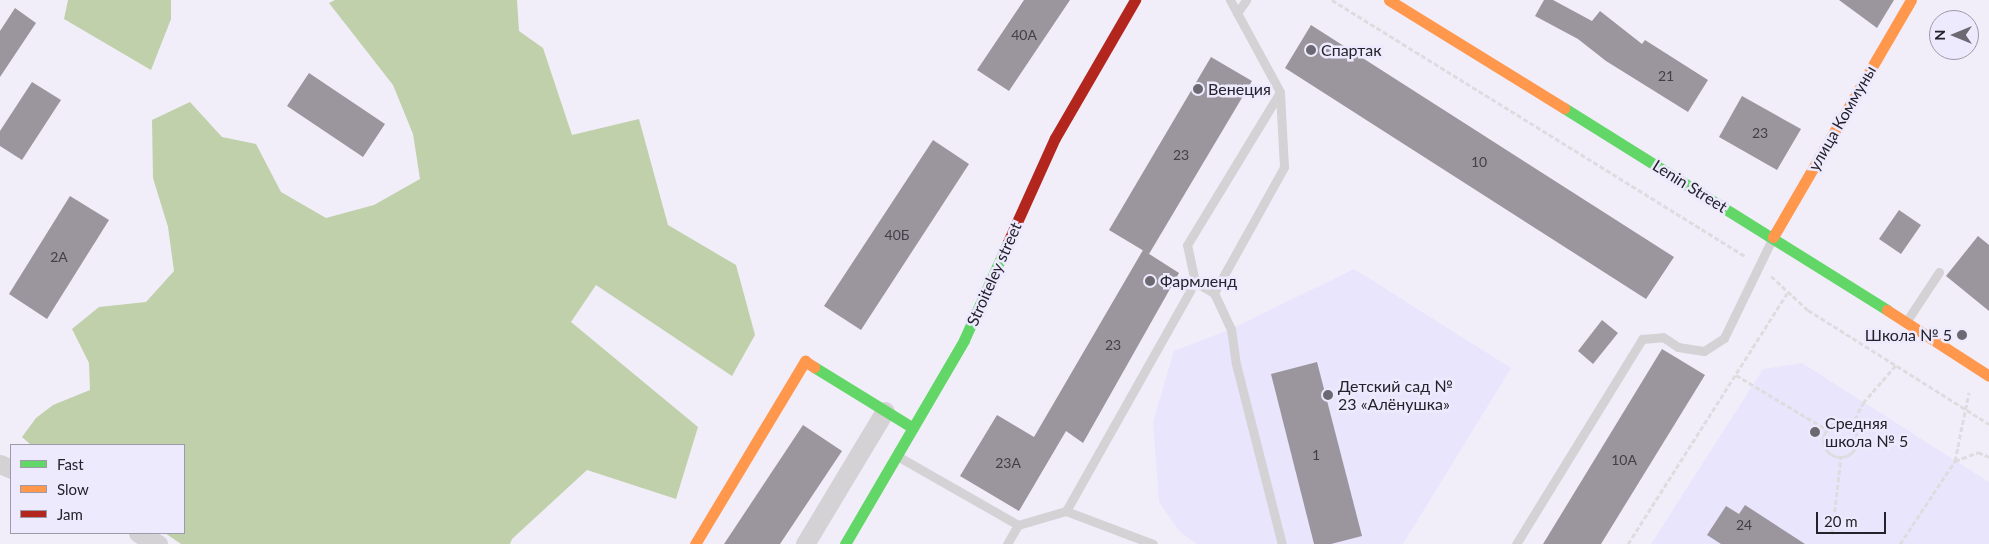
<!DOCTYPE html>
<meta charset="utf-8">
<style>
body{margin:0}
#map{position:relative;width:1989px;height:544px;overflow:hidden;background:#f1eefa;font-family:Lato,sans-serif}
div>[style]{position:absolute}
.built>*{inset:0;background:#e9e5fc}
.forest>*{inset:0;background:#bfd0aa}
.building>*{inset:0;background:#9b959d}
.path>*{height:3px;margin-top:-1.5px;transform-origin:0;background:repeating-linear-gradient(90deg,#dddde0 0 5px,transparent 0 7.5px)}
.path>.ring{margin:-1.5px;padding:0;box-sizing:content-box;background:none;border:3px solid #dddde0;border-radius:50%}
.lane>*{height:9px;margin:-4.5px;padding:0 4.5px;transform-origin:4.5px;border-radius:4.5px;background:#d4d2d5}
.street>*{height:19px;margin:-9.5px;padding:0 9.5px;transform-origin:9.5px;border-radius:9.5px;background:#d4d2d5}
.fast>*{height:11px;margin:-5.5px;padding:0 5.5px;transform-origin:5.5px;border-radius:5.5px;background:#63d668}
.slow>*{height:11px;margin:-5.5px;padding:0 5.5px;transform-origin:5.5px;border-radius:5.5px;background:#ff974d}
.jam>*{height:11px;margin:-5.5px;padding:0 5.5px;transform-origin:5.5px;border-radius:5.5px;background:#b3261e}
.dots>*{width:14px;height:14px;translate:-50% -50%;box-sizing:border-box;border:2px solid #eeeafe;border-radius:50%}
span{translate:-50% -50%;white-space:nowrap;text-align:center;line-height:1.15;-webkit-text-stroke:5px #eeeafe;paint-order:stroke}
.number-label{font-size:14px;color:#423f48}
.number-label span{-webkit-text-stroke-width:0}
.poi-label{font-size:16px;color:#24222b}
.left{translate:0 -50%;text-align:left}
.right{translate:-100% -50%;text-align:right}
.street-label{font-size:16px;color:#24222b}
.legend{position:absolute;left:10px;top:444px;width:175px;height:90px;box-sizing:border-box;background:#eeeafe;border:1px solid #9d9aaa;margin:0;padding:6px 9px;list-style:none;font-size:15px;color:#24222b}
.legend li{display:flex;align-items:center;gap:10px;height:25px}
.legend b{width:25px;border:1px solid #9d9aaa}
.north{position:absolute;left:1929px;top:10px;width:50px;height:50px;box-sizing:border-box;background:#eeeafe;border:1px solid #9d9aaa;border-radius:50%;rotate:270deg;font-size:14px;font-weight:700;line-height:20px;text-align:center;color:#24222b}
.north::after{content:'';display:block;margin:auto;width:18px;height:22px;background:#6c6973;clip-path:polygon(50% 0,100% 100%,50% 72%,0 100%)}
.scale{position:absolute;left:1816px;top:512px;width:70px;height:22px;box-sizing:border-box;border:2px solid #24222b;border-top:0;padding-left:6px;font-size:15px;line-height:18px;white-space:nowrap;color:#24222b;-webkit-text-stroke:4px #eeeafe;paint-order:stroke}
</style>
<div id="map">
<div class="built">
<i style="clip-path:polygon(1354px 269px,1511px 368px,1403px 544px,1197px 544px,1180px 532px,1159px 502px,1153px 422px,1174px 351px,1231px 329px)"></i>
<i style="clip-path:polygon(1802px 363px,1989px 482px,1989px 544px,1651px 544px,1763px 369px)"></i>
</div>
<div class="forest">
<i style="clip-path:polygon(68px 0,171px 0,171px 19px,151px 70px,64px 19px)"></i>
<i style="clip-path:polygon(335px 0,517px 0,519px 31px,543px 48px,572px 135px,639px 119px,668px 225px,736px 265px,755px 335px,732px 376px,596px 285px,571px 322px,698px 427px,676px 499px,587px 470px,512px 539px,510px 544px,181px 544px,165px 533px,184px 533px,184px 445px,31px 445px,22px 437px,36px 418px,53px 405px,90px 390px,89px 363px,72px 329px,99px 307px,146px 302px,174px 271px,168px 227px,153px 178px,152px 120px,190px 102px,222px 137px,256px 144px,281px 192px,326px 218px,374px 205px,420px 179px,413px 134px,393px 85px,329px 3px)"></i>
</div>
<div class="building">
<i style="clip-path:polygon(1024px 0,1070px 0,1009px 91px,977px 70px)"></i>
<i style="clip-path:polygon(1544px 0,1553px 0,1592px 21px,1600px 11px,1642px 44px,1645px 40px,1708px 80px,1688px 112px,1606px 61px,1578px 39px,1535px 16px)"></i>
<i style="clip-path:polygon(1839px 0,1894px 0,1877px 28px)"></i>
<i style="clip-path:polygon(15px 8px,36px 23px,0 77px,0 31px)"></i>
<i style="clip-path:polygon(1311px 25px,1674px 257px,1646px 299px,1285px 68px)"></i>
<i style="clip-path:polygon(1211px 57px,1252px 81px,1149px 254px,1109px 230px)"></i>
<i style="clip-path:polygon(309px 73px,385px 124px,363px 157px,287px 106px)"></i>
<i style="clip-path:polygon(32px 82px,61px 100px,22px 160px,0 146px,0 131px)"></i>
<i style="clip-path:polygon(1742px 96px,1801px 129px,1777px 170px,1719px 137px)"></i>
<i style="clip-path:polygon(933px 140px,969px 164px,861px 330px,824px 306px)"></i>
<i style="clip-path:polygon(70px 196px,109px 220px,47px 319px,9px 294px)"></i>
<i style="clip-path:polygon(1899px 210px,1921px 225px,1901px 254px,1879px 239px)"></i>
<i style="clip-path:polygon(1978px 236px,1989px 245px,1989px 311px,1946px 276px)"></i>
<i style="clip-path:polygon(1143px 250px,1179px 273px,1083px 443px,1066px 431px,1019px 511px,960px 476px,997px 415px,1034px 437px)"></i>
<i style="clip-path:polygon(1602px 320px,1618px 333px,1593px 364px,1578px 351px)"></i>
<i style="clip-path:polygon(1662px 349px,1705px 375px,1601px 544px,1543px 544px)"></i>
<i style="clip-path:polygon(1317px 362px,1362px 536px,1331px 544px,1314px 544px,1271px 374px)"></i>
<i style="clip-path:polygon(803px 425px,842px 451px,780px 544px,724px 544px)"></i>
<i style="clip-path:polygon(1745px 505px,1805px 544px,1721px 544px,1707px 535px,1726px 506px,1739px 514px)"></i>
</div>
<div class="path">
<i style="left:1332px;top:0;width:487px;rotate:31.8deg"></i>
<i style="left:1771px;top:276px;width:50px;rotate:42.6deg"></i>
<i style="left:1808px;top:310px;width:214px;rotate:32.2deg"></i>
<i style="left:1736px;top:375px;width:105px;rotate:31deg"></i>
<i class="ring" style="left:1823px;top:423px;width:31px;height:31px"></i>
<i style="left:1851px;top:426px;width:26px;rotate:-62deg"></i>
<i style="left:1863px;top:403px;width:50px;rotate:-49deg"></i>
<i style="left:1955px;top:461px;width:25px;rotate:-21deg"></i>
<i style="left:1978px;top:452px;width:12px;rotate:24deg"></i>
<i style="left:1832px;top:534px;width:78px;rotate:-83.3deg"></i>
<i style="left:1628px;top:544px;width:297px;rotate:-57.6deg"></i>
<i style="left:1900px;top:544px;width:100px;rotate:-56.5deg"></i>
<i style="left:1955px;top:461px;width:70px;rotate:-78.5deg"></i>
</div>
<div class="lane">
<i style="left:1237px;top:13px;width:16px;rotate:-55deg"></i>
<i style="left:1195px;top:282px;width:22px;rotate:30deg"></i>
<i style="left:1214px;top:293px;width:40px;rotate:65deg"></i>
<i style="left:1231px;top:329px;width:35px;rotate:82deg"></i>
<i style="left:1236px;top:364px;width:186px;rotate:75.7deg"></i>
<i style="left:1214px;top:293px;width:144px;rotate:-60.9deg"></i>
<i style="left:1284px;top:167px;width:75px;rotate:-93.1deg"></i>
<i style="left:1906px;top:322px;width:60px;rotate:-56.6deg"></i>
<i style="left:899px;top:457px;width:137px;rotate:29.7deg"></i>
<i style="left:1018px;top:525px;width:50px;rotate:-16.3deg"></i>
<i style="left:1066px;top:511px;width:93px;rotate:20.8deg"></i>
<i style="left:1066px;top:511px;width:263px;rotate:-60.6deg"></i>
<i style="left:1195px;top:282px;width:38px;rotate:-102deg"></i>
<i style="left:1187px;top:245px;width:179px;rotate:-58.7deg"></i>
<i style="left:1280px;top:92px;width:105px;rotate:-118.5deg"></i>
<i style="left:1007px;top:544px;width:22px;rotate:-60deg"></i>
<i style="left:1516px;top:544px;width:241px;rotate:-58.4deg"></i>
<i style="left:1642px;top:339px;width:21px;rotate:-5deg"></i>
<i style="left:1663px;top:337px;width:18px;rotate:34deg"></i>
<i style="left:1678px;top:347px;width:26px;rotate:9deg"></i>
<i style="left:1704px;top:351px;width:24px;rotate:-33deg"></i>
<i style="left:1724px;top:338px;width:110px;rotate:-64.1deg"></i>
</div>
<div class="street">
<i style="left:0;top:464px;width:12px;rotate:24deg"></i>
<i style="left:138px;top:533px;width:23px;rotate:29deg"></i>
<i style="left:805px;top:544px;width:155px;rotate:-59deg"></i>
</div>
<div class="fast">
<i style="left:1564px;top:108px;width:381px;rotate:32deg"></i>
<i style="left:814px;top:367px;width:116px;rotate:31.6deg"></i>
<i style="left:845px;top:544px;width:236px;rotate:-59.7deg"></i>
<i style="left:964px;top:340px;width:107px;rotate:-65.8deg"></i>
</div>
<div class="slow">
<i style="left:1389px;top:0;width:206px;rotate:31.7deg"></i>
<i style="left:1773px;top:237px;width:274px;rotate:-59.8deg"></i>
<i style="left:1887px;top:310px;width:121px;rotate:32.9deg"></i>
<i style="left:695px;top:544px;width:214px;rotate:-59deg"></i>
<i style="left:805px;top:361px;width:11px;rotate:34deg"></i>
</div>
<div class="jam">
<i style="left:1008px;top:242px;width:114px;rotate:-65.7deg"></i>
<i style="left:1055px;top:138px;width:160px;rotate:-59.9deg"></i>
</div>
<div class="dots">
<i style="left:1311px;top:50px;background:#6c6973"></i>
<i style="left:1198px;top:89px;background:#6c6973"></i>
<i style="left:1150px;top:281px;background:#6c6973"></i>
<i style="left:1962px;top:335px;background:#6c6973"></i>
<i style="left:1328px;top:395px;background:#6c6973"></i>
<i style="left:1815px;top:432px;background:#6c6973"></i>
</div>
<div class="number-label">
<span style="left:1024px;top:35px">40А</span>
<span style="left:1666px;top:76px">21</span>
<span style="left:1760px;top:133px">23</span>
<span style="left:1181px;top:155px">23</span>
<span style="left:1479px;top:162px">10</span>
<span style="left:897px;top:235px">40Б</span>
<span style="left:59px;top:257px">2А</span>
<span style="left:1113px;top:345px">23</span>
<span style="left:1316px;top:455px">1</span>
<span style="left:1624px;top:460px">10А</span>
<span style="left:1008px;top:463px">23А</span>
<span style="left:1744px;top:525px">24</span>
</div>
<div class="poi-label">
<span class="left" style="left:1321px;top:50px">Спартак</span>
<span class="left" style="left:1208px;top:89px">Венеция</span>
<span class="left" style="left:1160px;top:281px">Фармленд</span>
<span class="right" style="left:1952px;top:335px">Школа № 5</span>
<span class="left" style="left:1338px;top:395px">Детский сад №<br>23 «Алёнушка»</span>
<span class="left" style="left:1825px;top:432px">Средняя<br>школа № 5</span>
</div>
<div class="street-label">
<span style="left:1842px;top:118px;rotate:-60deg">улица Коммуны</span>
<span style="left:1690px;top:186px;rotate:32deg">Lenin Street</span>
<span style="left:994px;top:274px;rotate:-66deg">Stroiteley street</span>
</div>
<ul class="legend">
<li><b style="height:6px;background:#63d668"></b>Fast</li>
<li><b style="height:6px;background:#ff974d"></b>Slow</li>
<li><b style="height:6px;background:#b3261e"></b>Jam</li>
</ul>
<div class="north">N</div>
<div class="scale">20 m</div>
</div>
